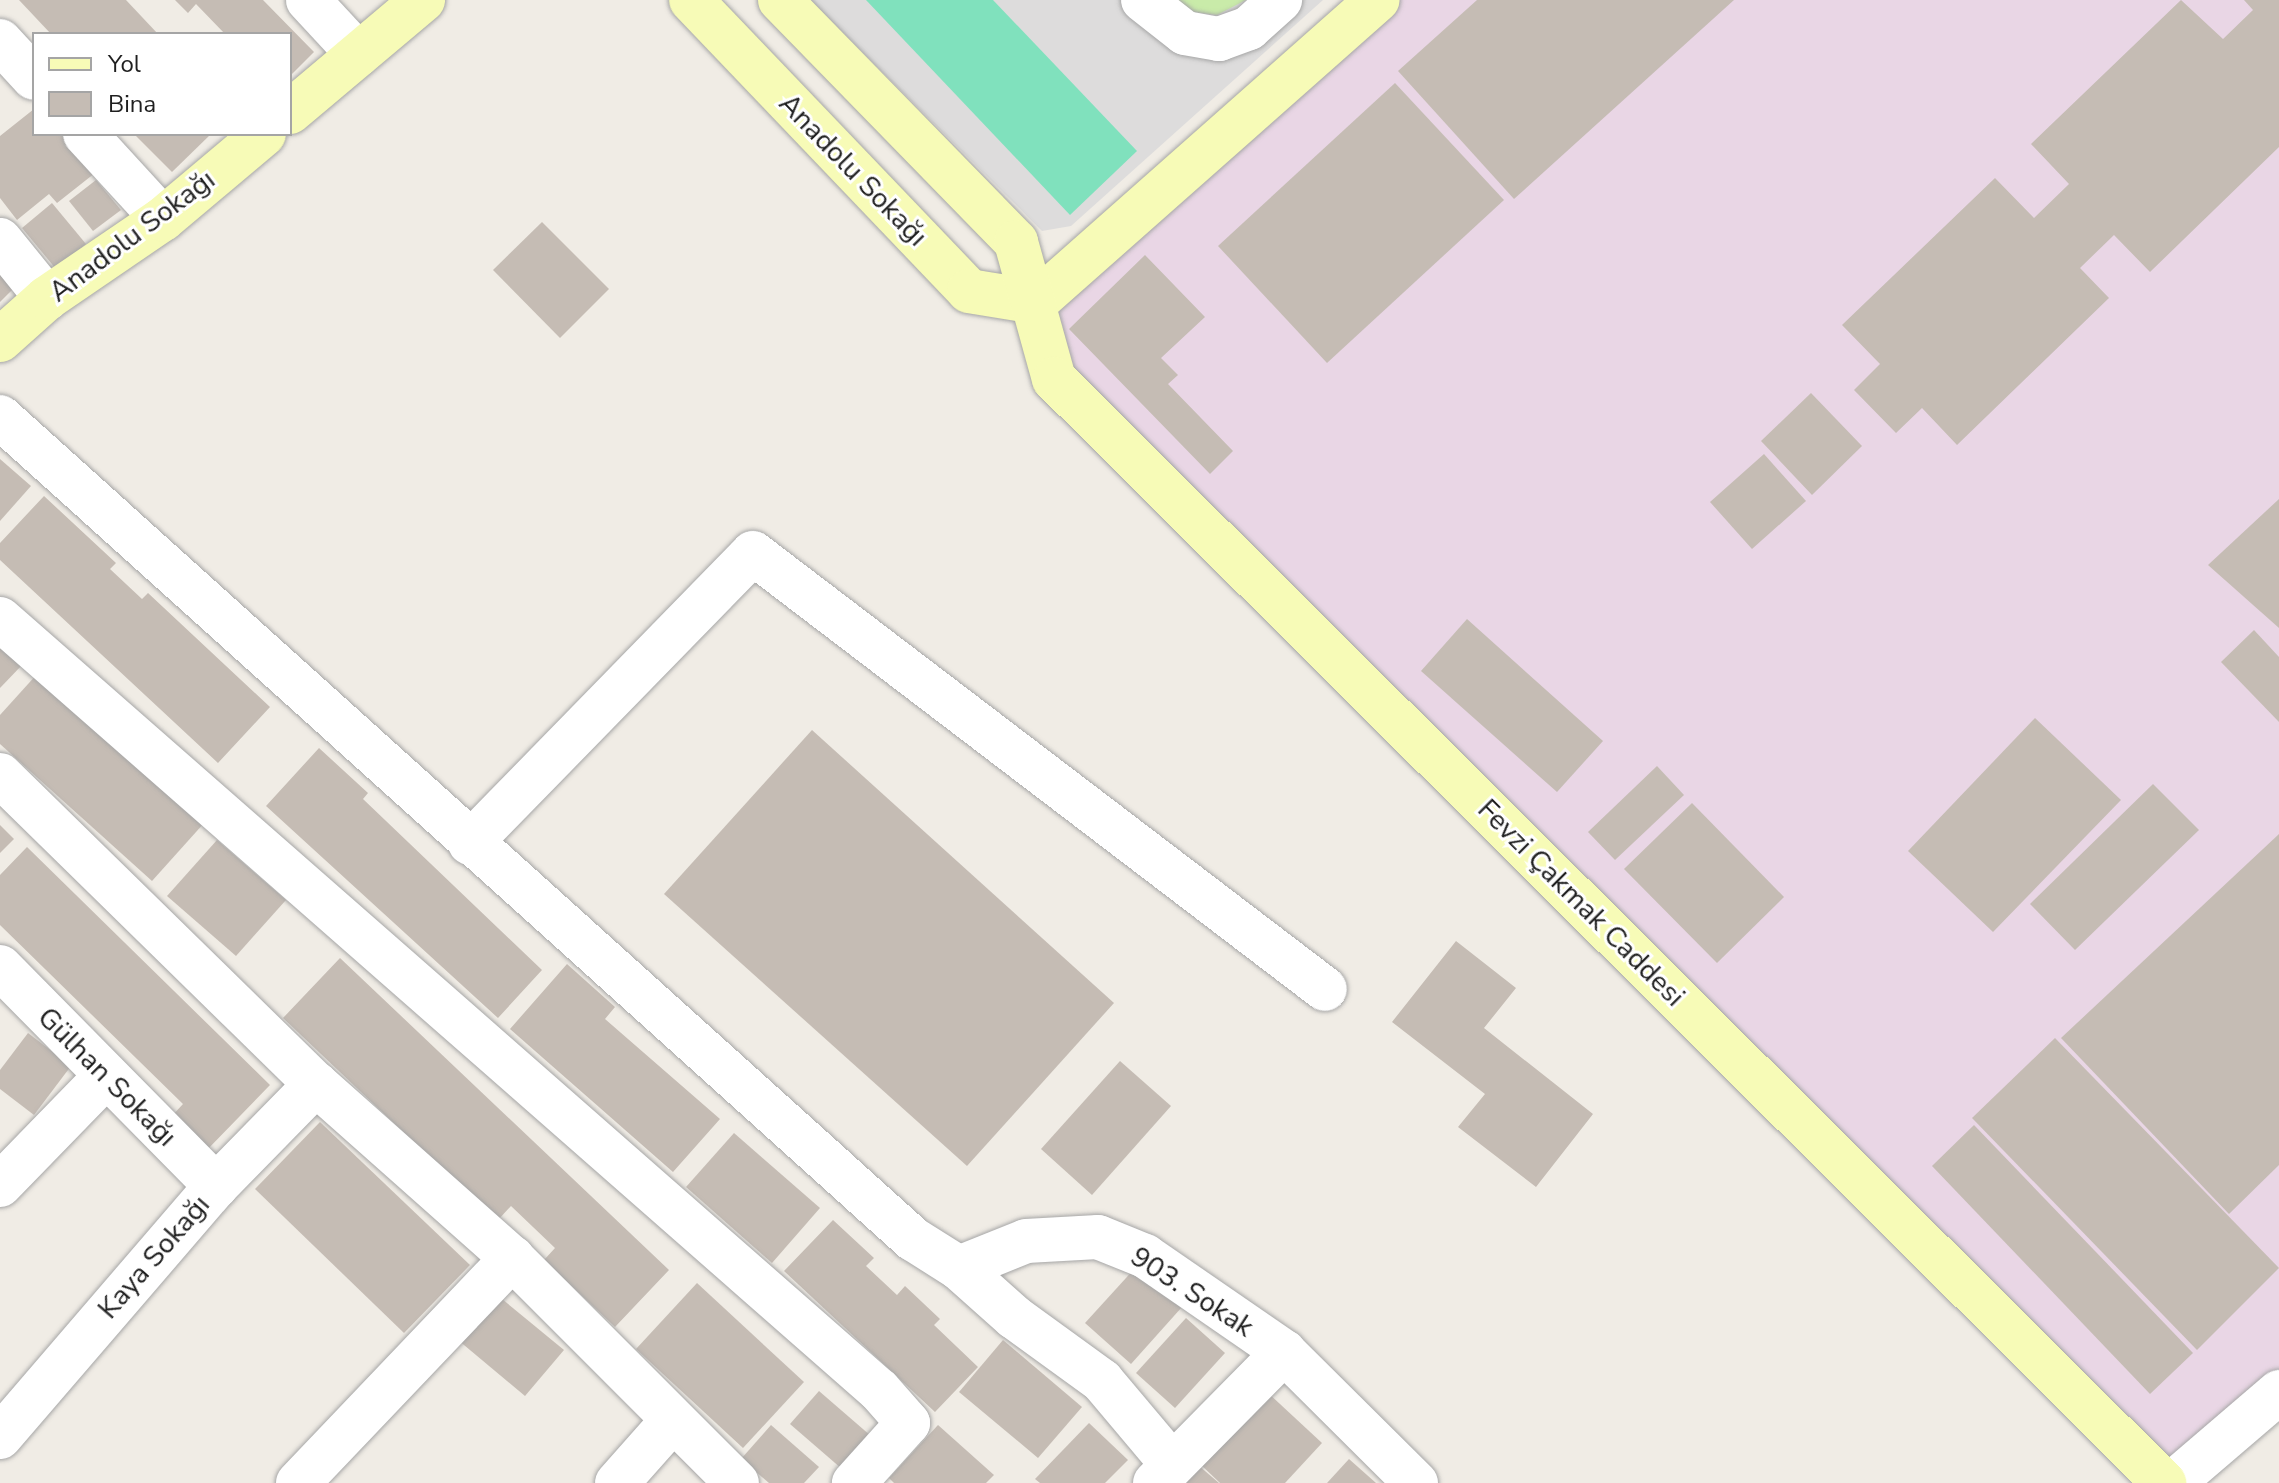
<!DOCTYPE html>
<meta charset="utf-8">
<style>
body{margin:0}
#map{position:relative;width:2279px;height:1483px;overflow:hidden;background:#f0ece5;font-family:"Nunito Sans",sans-serif}
div>[style]{position:absolute}
.residential>*{inset:0;background:#dddcdc}
.industrial>*{inset:0;background:#e9d6e5}
.grass>*{inset:0;background:#c9eba9}
.pitch>*{inset:0;background:#80e1bd}
.building>*{inset:0;background:#c5bcb4}
.roads{filter:drop-shadow(0 0 2px #a6a6a6) drop-shadow(0 0 2px #a6a6a6)}
.street>*{height:44px;margin:-22px;padding:0 22px;transform-origin:22px;border-radius:22px;background:#fff}
.secondary>*{height:44px;margin:-22px;padding:0 22px;transform-origin:22px;border-radius:22px;background:#f7fbb7}
span{translate:-50% -50%;white-space:nowrap;text-align:center;line-height:1.15;-webkit-text-stroke:6px #fff;paint-order:stroke}
.street-label{font-size:28px;color:#1f1f1f}
.legend{position:absolute;left:32px;top:32px;width:260px;height:104px;box-sizing:border-box;background:#fff;border:2px solid #a5a5a5;margin:0;padding:10px 14px;list-style:none;font-size:24px;color:#1f1f1f}
.legend li{display:flex;align-items:center;gap:16px;height:40px}
.legend b{width:40px;border:2px solid #a5a5a5}
</style>
<div id="map">
<div class="residential">
<i style="clip-path:polygon(810px 0,1323px 0,1071px 226px,1042px 231px)"></i>
</div>
<div class="industrial">
<i style="clip-path:polygon(1384px 0,2279px 0,2279px 1392px,2173px 1483px,1054px 379px,1036px 302px)"></i>
</div>
<div class="grass">
<i style="clip-path:polygon(1175px 0,1246px 0,1217px 15px,1194px 12px)"></i>
</div>
<div class="pitch">
<i style="clip-path:polygon(866px 0,993px 0,1137px 151px,1070px 215px)"></i>
</div>
<div class="building">
<i style="clip-path:polygon(19px 0,126px 0,158px 34px,51px 34px)"></i>
<i style="clip-path:polygon(175px 0,263px 0,314px 52px,290px 76px,290px 34px,225px 34px,196px 4px,188px 13px)"></i>
<i style="clip-path:polygon(1477px 0,1734px 0,1514px 199px,1398px 71px)"></i>
<i style="clip-path:polygon(2181px 0,2223px 39px,2253px 10px,2244px 0,2279px 0,2279px 147px,2150px 272px,2114px 235px,2080px 268px,2109px 298px,1957px 445px,1922px 408px,1896px 433px,1854px 390px,1880px 364px,1842px 325px,1995px 178px,2034px 218px,2069px 184px,2031px 144px)"></i>
<i style="clip-path:polygon(1395px 83px,1504px 200px,1327px 363px,1218px 246px)"></i>
<i style="clip-path:polygon(34px 109px,34px 134px,63px 134px,95px 173px,57px 203px,49px 194px,17px 220px,0 198px,0 136px)"></i>
<i style="clip-path:polygon(134px 134px,211px 134px,172px 172px)"></i>
<i style="clip-path:polygon(96px 180px,121px 210px,93px 231px,69px 201px)"></i>
<i style="clip-path:polygon(52px 203px,86px 244px,56px 269px,22px 228px)"></i>
<i style="clip-path:polygon(542px 222px,609px 289px,560px 338px,493px 270px)"></i>
<i style="clip-path:polygon(1145px 255px,1205px 317px,1161px 358px,1178px 375px,1168px 384px,1233px 451px,1210px 474px,1069px 329px)"></i>
<i style="clip-path:polygon(0 274px,14px 288px,0 302px)"></i>
<i style="clip-path:polygon(1811px 393px,1862px 446px,1812px 495px,1761px 441px)"></i>
<i style="clip-path:polygon(1764px 454px,1806px 501px,1752px 549px,1710px 502px)"></i>
<i style="clip-path:polygon(0 459px,31px 486px,0 521px)"></i>
<i style="clip-path:polygon(44px 496px,116px 563px,110px 569px,142px 599px,148px 593px,270px 707px,218px 763px,0 560px,0 543px)"></i>
<i style="clip-path:polygon(2279px 499px,2279px 628px,2208px 565px)"></i>
<i style="clip-path:polygon(1467px 619px,1603px 741px,1557px 792px,1421px 671px)"></i>
<i style="clip-path:polygon(2254px 630px,2279px 657px,2279px 722px,2221px 662px)"></i>
<i style="clip-path:polygon(0 640px,24px 663px,0 688px)"></i>
<i style="clip-path:polygon(38px 673px,205px 822px,152px 881px,0 744px,0 715px)"></i>
<i style="clip-path:polygon(2035px 718px,2121px 800px,1993px 932px,1908px 851px)"></i>
<i style="clip-path:polygon(812px 730px,1114px 1003px,967px 1166px,664px 894px)"></i>
<i style="clip-path:polygon(319px 748px,368px 793px,363px 799px,542px 970px,498px 1018px,266px 806px)"></i>
<i style="clip-path:polygon(1657px 766px,1684px 795px,1615px 860px,1588px 832px)"></i>
<i style="clip-path:polygon(2153px 784px,2199px 830px,2075px 950px,2030px 904px)"></i>
<i style="clip-path:polygon(1692px 803px,1784px 897px,1717px 963px,1624px 869px)"></i>
<i style="clip-path:polygon(0 825px,14px 839px,0 853px)"></i>
<i style="clip-path:polygon(2279px 834px,2279px 1165px,2229px 1214px,2061px 1038px)"></i>
<i style="clip-path:polygon(217px 840px,286px 900px,236px 956px,167px 896px)"></i>
<i style="clip-path:polygon(27px 847px,270px 1085px,205px 1152px,170px 1118px,183px 1104px,0 925px,0 875px)"></i>
<i style="clip-path:polygon(1456px 941px,1516px 988px,1484px 1028px,1593px 1114px,1536px 1187px,1458px 1127px,1485px 1094px,1392px 1022px)"></i>
<i style="clip-path:polygon(340px 958px,669px 1270px,615px 1327px,544px 1260px,555px 1248px,511px 1206px,497px 1221px,283px 1018px)"></i>
<i style="clip-path:polygon(567px 964px,615px 1007px,605px 1019px,720px 1119px,673px 1172px,510px 1029px)"></i>
<i style="clip-path:polygon(28px 1033px,71px 1066px,34px 1115px,0 1089px,0 1070px)"></i>
<i style="clip-path:polygon(2055px 1038px,2279px 1268px,2197px 1350px,1972px 1118px)"></i>
<i style="clip-path:polygon(1120px 1061px,1171px 1106px,1092px 1195px,1041px 1149px)"></i>
<i style="clip-path:polygon(320px 1122px,470px 1265px,404px 1333px,255px 1189px)"></i>
<i style="clip-path:polygon(1974px 1125px,2193px 1353px,2150px 1394px,1932px 1166px)"></i>
<i style="clip-path:polygon(734px 1133px,820px 1208px,772px 1263px,686px 1187px)"></i>
<i style="clip-path:polygon(833px 1220px,874px 1258px,866px 1266px,897px 1295px,905px 1286px,940px 1319px,934px 1325px,978px 1367px,935px 1412px,784px 1271px)"></i>
<i style="clip-path:polygon(1136px 1267px,1182px 1307px,1131px 1364px,1085px 1323px)"></i>
<i style="clip-path:polygon(697px 1283px,804px 1382px,743px 1448px,636px 1349px)"></i>
<i style="clip-path:polygon(496px 1294px,564px 1350px,525px 1396px,458px 1340px)"></i>
<i style="clip-path:polygon(1186px 1318px,1225px 1353px,1175px 1408px,1136px 1373px)"></i>
<i style="clip-path:polygon(1003px 1340px,1082px 1407px,1038px 1458px,959px 1392px)"></i>
<i style="clip-path:polygon(819px 1391px,871px 1436px,842px 1469px,790px 1424px)"></i>
<i style="clip-path:polygon(1266px 1391px,1322px 1443px,1285px 1483px,1220px 1483px,1199px 1463px)"></i>
<i style="clip-path:polygon(1089px 1423px,1128px 1460px,1105px 1483px,1040px 1483px,1035px 1479px)"></i>
<i style="clip-path:polygon(771px 1425px,819px 1467px,804px 1483px,769px 1483px,741px 1459px)"></i>
<i style="clip-path:polygon(938px 1425px,994px 1475px,986px 1483px,894px 1483px,889px 1478px)"></i>
<i style="clip-path:polygon(1349px 1459px,1376px 1483px,1327px 1483px)"></i>
<i style="clip-path:polygon(1198px 1465px,1219px 1483px,1182px 1483px)"></i>
</div>
<div class="roads">
<div class="street">
<i style="left:308px;top:0;width:74px;rotate:47.2deg"></i>
<i style="left:1143px;top:0;width:53px;rotate:38.2deg"></i>
<i style="left:1185px;top:33px;width:35px;rotate:10deg"></i>
<i style="left:1219px;top:39px;width:32px;rotate:-20deg"></i>
<i style="left:1249px;top:28px;width:42px;rotate:-42.1deg"></i>
<i style="left:0;top:41px;width:50px;rotate:47.4deg"></i>
<i style="left:85px;top:134px;width:115px;rotate:47.5deg"></i>
<i style="left:0;top:240px;width:75px;rotate:51deg"></i>
<i style="left:0;top:417px;width:1229px;rotate:42deg"></i>
<i style="left:913px;top:1239px;width:54px;rotate:32.2deg"></i>
<i style="left:959px;top:1268px;width:74px;rotate:41.7deg"></i>
<i style="left:1014px;top:1317px;width:109px;rotate:36deg"></i>
<i style="left:1102px;top:1381px;width:107px;rotate:49.9deg"></i>
<i style="left:0;top:619px;width:1169px;rotate:41.26deg"></i>
<i style="left:879px;top:1390px;width:44px;rotate:48.7deg"></i>
<i style="left:908px;top:1423px;width:81px;rotate:132deg"></i>
<i style="left:0;top:775px;width:442px;rotate:44.4deg"></i>
<i style="left:316px;top:1084px;width:262px;rotate:41.6deg"></i>
<i style="left:512px;top:1258px;width:318px;rotate:45deg"></i>
<i style="left:470px;top:843px;width:405px;rotate:-45.7deg"></i>
<i style="left:753px;top:553px;width:719px;rotate:37.32deg"></i>
<i style="left:0;top:967px;width:308px;rotate:45.4deg"></i>
<i style="left:0;top:1185px;width:152px;rotate:-45.8deg"></i>
<i style="left:959px;top:1268px;width:72px;rotate:-21.9deg"></i>
<i style="left:1026px;top:1241px;width:72px;rotate:-3.2deg"></i>
<i style="left:1098px;top:1237px;width:51px;rotate:22deg"></i>
<i style="left:1145px;top:1256px;width:169px;rotate:34.6deg"></i>
<i style="left:1284px;top:1352px;width:186px;rotate:44.8deg"></i>
<i style="left:0;top:1437px;width:331px;rotate:-49.3deg"></i>
<i style="left:216px;top:1186px;width:143px;rotate:-45.6deg"></i>
<i style="left:298px;top:1483px;width:311px;rotate:-46.4deg"></i>
<i style="left:617px;top:1483px;width:83px;rotate:-48.4deg"></i>
<i style="left:1155px;top:1483px;width:184px;rotate:-45.4deg"></i>
<i style="left:2173px;top:1483px;width:140px;rotate:-40.6deg"></i>
</div>
<div class="secondary">
<i style="left:691px;top:0;width:402px;rotate:46.3deg"></i>
<i style="left:969px;top:291px;width:68px;rotate:9.3deg"></i>
<i style="left:1036px;top:302px;width:456px;rotate:-41.5deg"></i>
<i style="left:780px;top:0;width:338px;rotate:45.7deg"></i>
<i style="left:1016px;top:242px;width:142px;rotate:74.5deg"></i>
<i style="left:1054px;top:379px;width:1566px;rotate:44.84deg"></i>
<i style="left:290px;top:112px;width:174px;rotate:-40.1deg"></i>
<i style="left:0;top:340px;width:63px;rotate:-41.8deg"></i>
<i style="left:47px;top:298px;width:140px;rotate:-34.3deg"></i>
<i style="left:163px;top:219px;width:132px;rotate:-40.1deg"></i>
</div>
</div>
<div class="street-label">
<span style="left:853px;top:170px;rotate:46deg">Anadolu Sokağı</span>
<span style="left:132px;top:236px;rotate:-37deg">Anadolu Sokağı</span>
<span style="left:1581px;top:903px;rotate:45deg">Fevzi Çakmak Caddesi</span>
<span style="left:107px;top:1077px;rotate:45deg">Gülhan Sokağı</span>
<span style="left:154px;top:1257px;rotate:-49deg">Kaya Sokağı</span>
<span style="left:1192px;top:1292px;rotate:33deg">903. Sokak</span>
</div>
<ul class="legend">
<li><b style="height:10px;background:#f7fbb7"></b>Yol</li>
<li><b style="height:22px;background:#c5bcb4"></b>Bina</li>
</ul>
</div>
